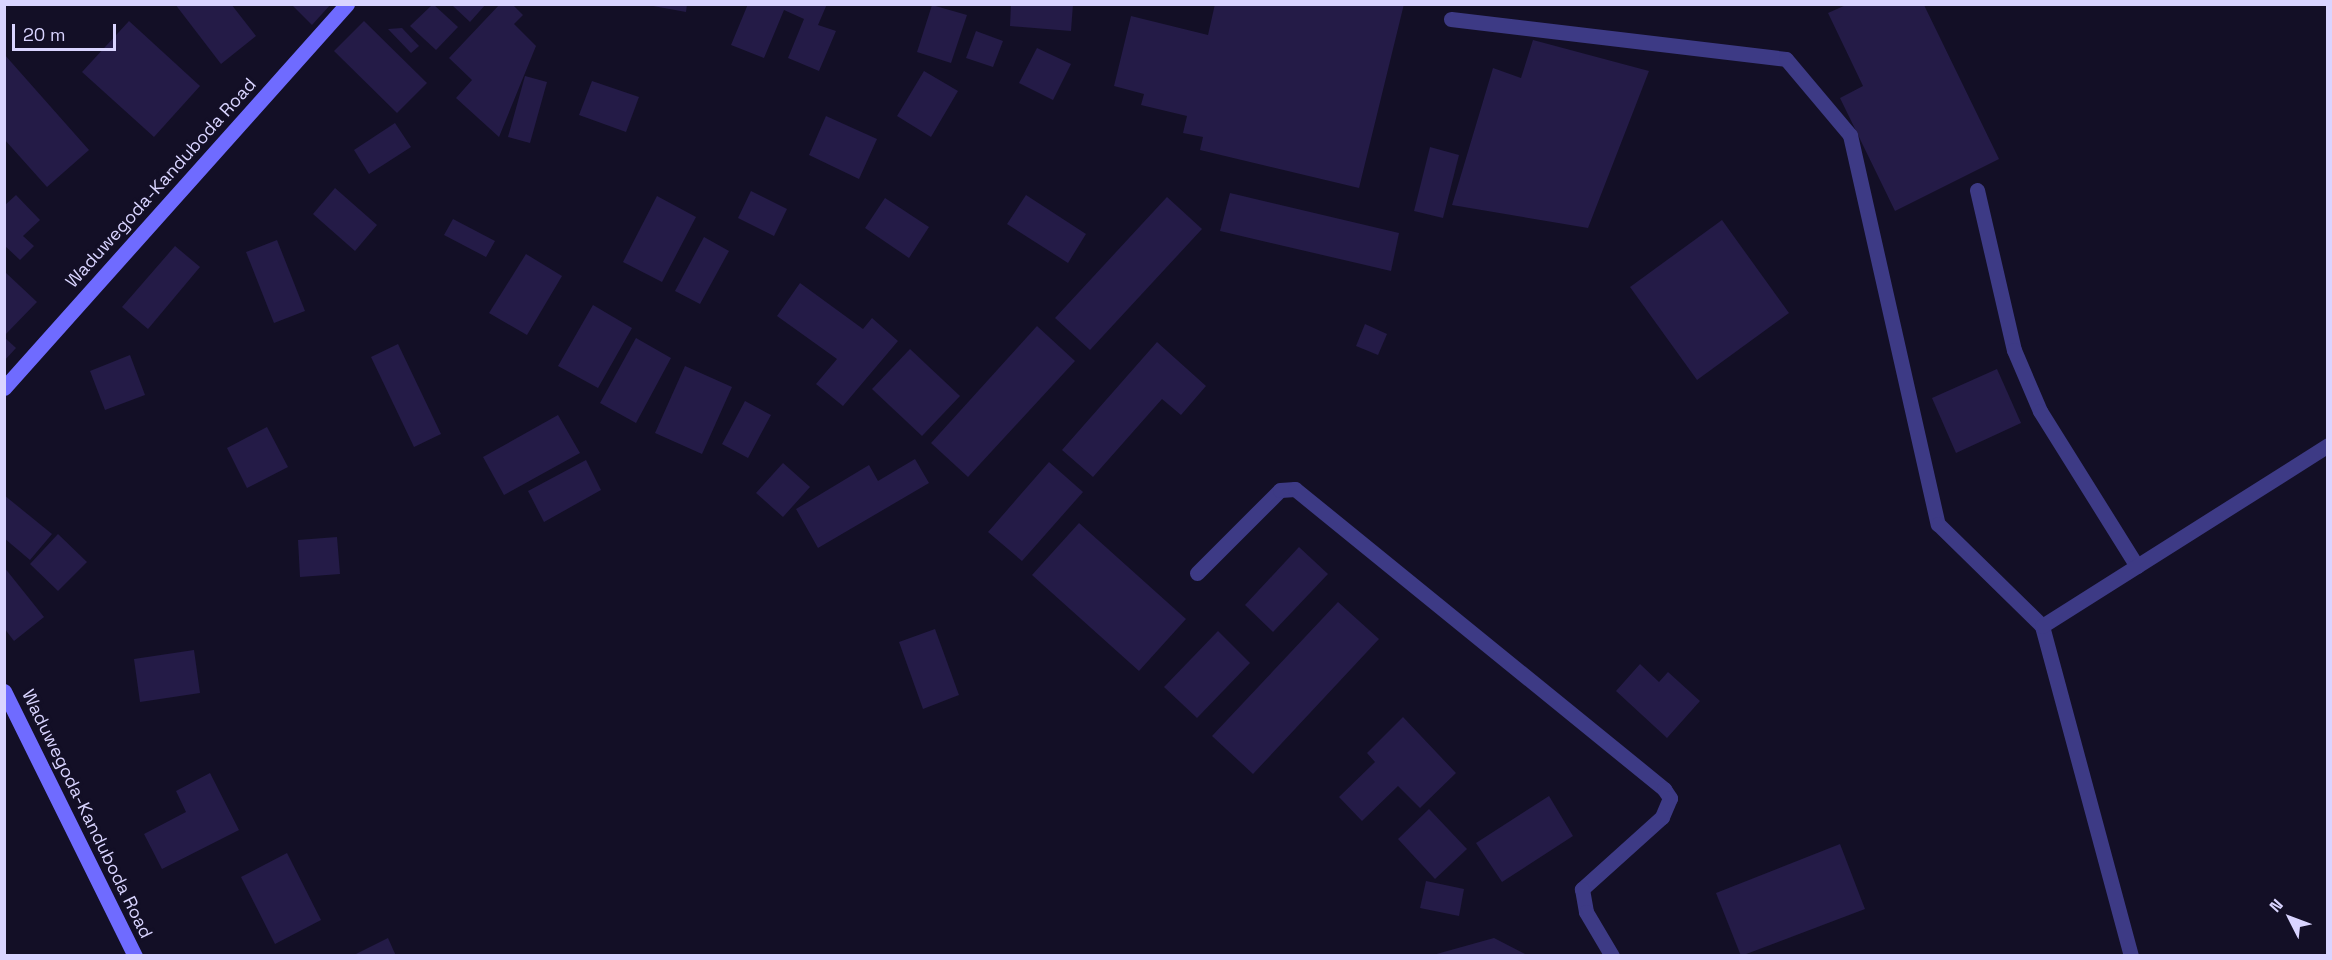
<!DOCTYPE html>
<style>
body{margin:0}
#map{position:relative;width:2332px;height:960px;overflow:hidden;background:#130f26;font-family:"Space Grotesk",sans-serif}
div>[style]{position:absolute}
.building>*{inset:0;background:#241b47}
.lane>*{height:15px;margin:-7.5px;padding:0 7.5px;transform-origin:7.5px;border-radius:7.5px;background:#3d3a85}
.street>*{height:15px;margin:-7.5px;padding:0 7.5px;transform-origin:7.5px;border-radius:7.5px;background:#3d3a85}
.secondary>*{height:15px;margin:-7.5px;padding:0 7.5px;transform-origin:7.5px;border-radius:7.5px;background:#6f6bff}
span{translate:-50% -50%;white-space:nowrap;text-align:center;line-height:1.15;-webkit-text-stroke:6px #130f26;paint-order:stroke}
.street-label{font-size:18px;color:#d9d4ff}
.frame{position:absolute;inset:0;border:6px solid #d9d4ff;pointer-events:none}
.north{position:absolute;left:2260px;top:888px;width:60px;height:60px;-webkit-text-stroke:4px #130f26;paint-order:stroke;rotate:312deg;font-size:16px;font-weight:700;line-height:24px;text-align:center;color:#d9d4ff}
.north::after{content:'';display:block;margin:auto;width:21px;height:27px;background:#d9d4ff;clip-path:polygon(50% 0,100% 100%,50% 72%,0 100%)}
.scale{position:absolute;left:12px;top:24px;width:104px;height:27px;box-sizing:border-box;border:3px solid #d9d4ff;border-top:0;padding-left:8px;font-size:18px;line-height:21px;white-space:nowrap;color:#d9d4ff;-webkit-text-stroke:4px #130f26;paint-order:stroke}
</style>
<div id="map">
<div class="building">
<i style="clip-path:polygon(175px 4px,231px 4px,256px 36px,221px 64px)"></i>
<i style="clip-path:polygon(291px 4px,331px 4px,312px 25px)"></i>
<i style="clip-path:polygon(433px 4px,458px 27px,436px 50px,410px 26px)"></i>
<i style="clip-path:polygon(486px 4px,470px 22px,453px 6px,454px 4px)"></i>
<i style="clip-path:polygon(500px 4px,512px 4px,523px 15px,514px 24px,536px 46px,499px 137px,456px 98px,472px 80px,449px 58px)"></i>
<i style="clip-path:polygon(642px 4px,687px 4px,686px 12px)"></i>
<i style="clip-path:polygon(748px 4px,827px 4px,818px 25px,836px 31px,819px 71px,788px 58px,804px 19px,784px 10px,764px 58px,731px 45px)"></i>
<i style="clip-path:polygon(1011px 4px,1073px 4px,1071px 31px,1010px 26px)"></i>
<i style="clip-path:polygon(1215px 4px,1404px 4px,1359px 188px,1200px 150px,1203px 137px,1183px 133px,1187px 116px,1141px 105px,1144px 94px,1114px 86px,1131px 16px,1208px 35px)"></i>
<i style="clip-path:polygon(932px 5px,967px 15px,951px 63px,917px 52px)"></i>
<i style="clip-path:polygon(1846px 5px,1924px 5px,1999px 159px,1895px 211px,1840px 98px,1863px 86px,1828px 13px)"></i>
<i style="clip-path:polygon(129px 21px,200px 86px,154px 137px,82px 72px)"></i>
<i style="clip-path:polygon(364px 21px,427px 83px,397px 113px,334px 51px)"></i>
<i style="clip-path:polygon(402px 28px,419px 46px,411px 53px,388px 29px)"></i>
<i style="clip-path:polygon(976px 31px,1003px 41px,993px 67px,966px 58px)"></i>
<i style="clip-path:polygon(1533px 40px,1649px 71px,1588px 228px,1452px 205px,1493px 68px,1521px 78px)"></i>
<i style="clip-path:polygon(1037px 48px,1071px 64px,1053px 100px,1019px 83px)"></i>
<i style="clip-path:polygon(4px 54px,89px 150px,47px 187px,4px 139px)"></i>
<i style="clip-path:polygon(924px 71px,958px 91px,931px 137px,897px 116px)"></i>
<i style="clip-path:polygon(525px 76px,547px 82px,530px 143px,508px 137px)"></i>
<i style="clip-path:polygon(592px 81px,639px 97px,626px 132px,579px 115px)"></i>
<i style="clip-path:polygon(826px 116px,877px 139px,859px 179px,809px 155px)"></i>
<i style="clip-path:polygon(395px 123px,411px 147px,369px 174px,354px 150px)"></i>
<i style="clip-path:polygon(1430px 147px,1459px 155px,1443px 218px,1414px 211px)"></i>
<i style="clip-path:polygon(335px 188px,377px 225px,355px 251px,313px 214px)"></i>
<i style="clip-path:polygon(751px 191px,787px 209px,774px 236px,738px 218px)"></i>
<i style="clip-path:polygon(1230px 193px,1399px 233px,1391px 271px,1220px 231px)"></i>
<i style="clip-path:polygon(16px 195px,40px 220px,23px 236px,34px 246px,20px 260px,4px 245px,4px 206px)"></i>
<i style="clip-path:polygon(1026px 195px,1086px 234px,1068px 263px,1007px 224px)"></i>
<i style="clip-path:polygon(657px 196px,696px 217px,662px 282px,623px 262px)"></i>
<i style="clip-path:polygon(1167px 197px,1202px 229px,1090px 350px,1055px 318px)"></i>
<i style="clip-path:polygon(885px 198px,929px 227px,909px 258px,865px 228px)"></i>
<i style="clip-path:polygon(453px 219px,495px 241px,486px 257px,444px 235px)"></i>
<i style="clip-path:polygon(1722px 220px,1789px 313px,1697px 380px,1630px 287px)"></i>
<i style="clip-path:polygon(704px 237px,729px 251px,700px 304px,675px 291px)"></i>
<i style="clip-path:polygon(277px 240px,305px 311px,274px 323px,246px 252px)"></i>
<i style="clip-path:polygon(175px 246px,200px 267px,148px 329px,122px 307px)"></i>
<i style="clip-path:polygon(526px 254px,562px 276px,527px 335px,489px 313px)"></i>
<i style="clip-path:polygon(4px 271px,37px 302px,4px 336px)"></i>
<i style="clip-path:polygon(800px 283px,863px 329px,872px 318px,898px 341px,843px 406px,816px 384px,837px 359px,777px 316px)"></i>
<i style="clip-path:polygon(593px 305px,632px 328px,598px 388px,558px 366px)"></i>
<i style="clip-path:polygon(1365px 324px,1387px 334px,1378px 355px,1356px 346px)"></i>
<i style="clip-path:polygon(1037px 326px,1075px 361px,968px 477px,931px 443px)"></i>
<i style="clip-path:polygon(4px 337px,16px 348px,4px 361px)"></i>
<i style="clip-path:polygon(636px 338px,671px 358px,636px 423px,600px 403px)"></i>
<i style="clip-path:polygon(1157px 342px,1206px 386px,1181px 415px,1162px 399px,1093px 477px,1062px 450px)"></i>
<i style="clip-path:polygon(398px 344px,441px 434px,414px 447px,371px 357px)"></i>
<i style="clip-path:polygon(910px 349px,960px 396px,922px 436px,872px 389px)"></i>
<i style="clip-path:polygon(130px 355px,145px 395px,105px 410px,90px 371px)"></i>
<i style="clip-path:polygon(685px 366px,732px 387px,702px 454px,655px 433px)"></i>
<i style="clip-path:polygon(1997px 369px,2021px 423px,1956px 453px,1932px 398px)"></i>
<i style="clip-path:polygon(745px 401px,771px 415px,748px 458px,722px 444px)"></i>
<i style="clip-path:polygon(558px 415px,580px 453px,504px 495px,483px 457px)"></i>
<i style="clip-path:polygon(267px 427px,288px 467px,247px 488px,227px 448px)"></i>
<i style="clip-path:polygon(915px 459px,929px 483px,818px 548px,796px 509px,869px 465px,878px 481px)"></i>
<i style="clip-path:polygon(586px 460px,601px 490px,544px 522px,528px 491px)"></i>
<i style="clip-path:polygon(1049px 462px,1083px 492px,1022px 561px,988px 532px)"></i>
<i style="clip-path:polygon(783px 463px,810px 487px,783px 517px,756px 493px)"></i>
<i style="clip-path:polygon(4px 495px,52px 534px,30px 560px,4px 538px)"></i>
<i style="clip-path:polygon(1079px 523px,1186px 619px,1139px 671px,1032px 575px)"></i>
<i style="clip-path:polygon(58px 534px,87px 562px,58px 591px,30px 564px)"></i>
<i style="clip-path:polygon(337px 537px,340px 574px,300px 577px,298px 540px)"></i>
<i style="clip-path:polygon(1299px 547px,1328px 574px,1273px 632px,1245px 605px)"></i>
<i style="clip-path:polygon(4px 567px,44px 617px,14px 641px,4px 628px)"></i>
<i style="clip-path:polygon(1338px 602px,1379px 639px,1253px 774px,1212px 736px)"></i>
<i style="clip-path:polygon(935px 629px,959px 695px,923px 709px,899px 642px)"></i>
<i style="clip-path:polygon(1218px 631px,1250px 663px,1197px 718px,1164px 687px)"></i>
<i style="clip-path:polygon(194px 650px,200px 693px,140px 702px,134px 659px)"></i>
<i style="clip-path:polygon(1640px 664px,1659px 682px,1668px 672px,1700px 701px,1667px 738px,1616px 691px)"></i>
<i style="clip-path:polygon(1403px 717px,1456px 773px,1420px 808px,1398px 786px,1362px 821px,1339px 797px,1375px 762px,1367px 753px)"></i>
<i style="clip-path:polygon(210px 773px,239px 830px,162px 869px,144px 834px,186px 812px,176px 791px)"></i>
<i style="clip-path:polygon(1549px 796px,1573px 836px,1502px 882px,1476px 843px)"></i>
<i style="clip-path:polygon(1429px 809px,1467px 849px,1435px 879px,1398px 839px)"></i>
<i style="clip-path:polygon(1840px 844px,1865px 909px,1741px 956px,1716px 893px)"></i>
<i style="clip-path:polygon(287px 853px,321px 920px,275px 944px,241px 877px)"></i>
<i style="clip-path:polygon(1426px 881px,1464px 889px,1459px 916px,1420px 908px)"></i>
<i style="clip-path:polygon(388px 938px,396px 956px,352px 956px)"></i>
<i style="clip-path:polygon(1494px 938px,1529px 956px,1433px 956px,1433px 955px)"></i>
</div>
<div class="lane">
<i style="left:1977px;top:190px;width:164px;rotate:77deg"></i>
<i style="left:2014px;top:350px;width:66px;rotate:66.9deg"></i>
<i style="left:2040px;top:411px;width:183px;rotate:58deg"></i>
<i style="left:1197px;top:573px;width:117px;rotate:-45deg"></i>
<i style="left:1280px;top:490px;width:15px;rotate:-4deg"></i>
<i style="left:1295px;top:489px;width:476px;rotate:39.1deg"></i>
<i style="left:1664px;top:789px;width:11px;rotate:56deg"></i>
<i style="left:1670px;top:798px;width:21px;rotate:113deg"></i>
<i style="left:1662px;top:817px;width:108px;rotate:138deg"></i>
<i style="left:1582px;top:889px;width:23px;rotate:80deg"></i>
<i style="left:1586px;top:912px;width:51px;rotate:59.4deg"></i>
</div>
<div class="street">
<i style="left:1451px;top:19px;width:337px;rotate:6.8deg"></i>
<i style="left:1786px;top:59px;width:99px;rotate:49.9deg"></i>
<i style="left:1850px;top:135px;width:399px;rotate:77.3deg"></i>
<i style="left:1938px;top:524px;width:146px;rotate:44.4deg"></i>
<i style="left:2042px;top:626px;width:342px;rotate:74.9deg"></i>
<i style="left:2042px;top:626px;width:338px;rotate:-32.3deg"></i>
</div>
<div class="secondary">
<i style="left:4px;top:388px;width:515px;rotate:-48.23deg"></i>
<i style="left:4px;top:691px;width:296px;rotate:63.7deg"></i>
</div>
<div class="street-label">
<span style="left:161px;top:183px;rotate:-48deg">Waduwegoda-Kanduboda Road</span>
<span style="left:87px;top:814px;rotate:64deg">Waduwegoda-Kanduboda Road</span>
</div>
<div class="frame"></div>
<div class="north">N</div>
<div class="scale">20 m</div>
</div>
